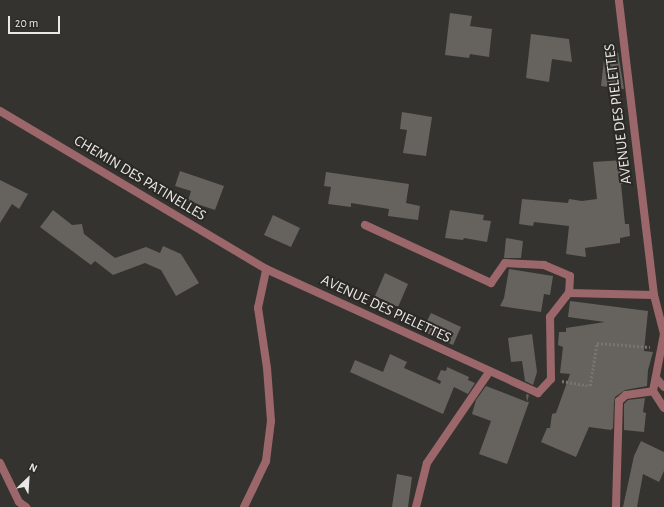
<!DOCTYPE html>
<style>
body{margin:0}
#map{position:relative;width:664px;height:507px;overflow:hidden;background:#35332f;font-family:"Alegreya Sans",sans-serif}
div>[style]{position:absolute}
.building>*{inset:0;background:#66635e}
.path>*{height:2.5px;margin-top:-1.25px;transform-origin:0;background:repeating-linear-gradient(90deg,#777571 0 2px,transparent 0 4px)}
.service>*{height:8px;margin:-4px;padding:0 4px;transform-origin:4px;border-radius:4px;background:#9c676a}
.minor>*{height:8px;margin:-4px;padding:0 4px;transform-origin:4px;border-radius:4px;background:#9c676a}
span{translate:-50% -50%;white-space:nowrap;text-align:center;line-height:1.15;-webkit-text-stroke:4px #2b2925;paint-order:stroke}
.street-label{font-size:15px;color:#eae8e6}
.north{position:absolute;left:8px;top:459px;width:40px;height:40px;-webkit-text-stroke:3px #2b2925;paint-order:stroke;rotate:25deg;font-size:11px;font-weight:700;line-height:16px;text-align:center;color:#eae8e6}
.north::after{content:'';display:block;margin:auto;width:14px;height:18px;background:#eae8e6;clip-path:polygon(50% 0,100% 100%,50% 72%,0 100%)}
.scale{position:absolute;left:8px;top:16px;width:52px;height:18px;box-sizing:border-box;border:2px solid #eae8e6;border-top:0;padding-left:5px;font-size:12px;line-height:14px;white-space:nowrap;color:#eae8e6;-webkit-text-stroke:3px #2b2925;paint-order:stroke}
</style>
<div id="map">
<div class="building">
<i style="clip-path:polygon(450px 13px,472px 16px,470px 26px,492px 29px,489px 57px,470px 54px,469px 58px,445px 55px)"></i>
<i style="clip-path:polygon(531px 34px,569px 39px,572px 62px,552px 59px,549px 82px,526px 78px)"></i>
<i style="clip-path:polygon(605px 51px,618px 53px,624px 89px,601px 86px)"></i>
<i style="clip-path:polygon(402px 112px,432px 117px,426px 156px,403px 153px,407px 130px,400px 129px)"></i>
<i style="clip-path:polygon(624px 160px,627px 183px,621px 184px,625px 224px,629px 224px,630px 236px,620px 238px,620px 243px,585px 248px,586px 257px,566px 254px,569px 226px,534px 222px,533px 226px,519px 224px,522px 199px,568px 203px,569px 199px,582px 201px,597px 199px,593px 162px)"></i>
<i style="clip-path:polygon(180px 171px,224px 186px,215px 210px,188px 201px,191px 191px,175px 186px)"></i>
<i style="clip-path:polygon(326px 172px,409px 184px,406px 203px,420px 206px,418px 220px,388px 216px,389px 209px,351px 203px,351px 207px,328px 204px,331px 187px,324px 186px)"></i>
<i style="clip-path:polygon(0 180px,28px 194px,19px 209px,12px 204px,0 223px)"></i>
<i style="clip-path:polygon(53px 210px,72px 225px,82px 224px,84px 234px,115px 258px,146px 247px,160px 253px,163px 246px,181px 254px,199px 283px,176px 296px,161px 270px,145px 263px,113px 275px,95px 261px,91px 265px,40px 227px)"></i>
<i style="clip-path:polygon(450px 210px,484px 215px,483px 220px,491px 221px,487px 242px,464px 238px,463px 240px,445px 238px)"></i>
<i style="clip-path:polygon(273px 215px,300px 228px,291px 247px,264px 235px)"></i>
<i style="clip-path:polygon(506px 238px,523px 241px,521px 258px,504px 258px)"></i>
<i style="clip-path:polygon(509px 269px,553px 276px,550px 295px,544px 294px,541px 312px,500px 306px,504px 298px)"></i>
<i style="clip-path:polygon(385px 273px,408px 284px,398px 307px,375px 296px)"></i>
<i style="clip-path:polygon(570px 301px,648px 311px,644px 351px,653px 352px,648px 370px,647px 386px,625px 390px,615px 397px,614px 401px,613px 428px,611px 430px,589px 427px,576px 457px,541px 442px,547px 428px,550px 428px,552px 414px,556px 413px,570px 374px,560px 373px,563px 347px,558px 345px,559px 332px,566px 332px,566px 328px,605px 322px,568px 317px)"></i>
<i style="clip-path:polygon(431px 313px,461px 327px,453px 345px,422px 331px)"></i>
<i style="clip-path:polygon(532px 334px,537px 372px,533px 385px,525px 381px,522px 361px,511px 362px,508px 338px)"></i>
<i style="clip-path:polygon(390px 354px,407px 362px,404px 368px,440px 384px,441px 381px,437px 379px,441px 370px,446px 371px,447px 367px,469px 377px,468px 380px,475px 383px,468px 394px,454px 387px,443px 414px,350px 372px,355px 360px,383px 372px)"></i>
<i style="clip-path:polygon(486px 386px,527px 402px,526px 394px,529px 395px,527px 402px,529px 402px,507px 464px,479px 454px,491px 421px,472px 414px,476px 400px)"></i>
<i style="clip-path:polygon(645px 398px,643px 412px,646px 413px,644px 432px,624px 430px,624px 404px,628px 400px)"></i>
<i style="clip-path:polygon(641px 441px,664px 452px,664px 471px,659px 482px,643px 474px,637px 507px,623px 507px,634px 456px)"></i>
<i style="clip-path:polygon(397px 474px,412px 477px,408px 507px,392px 507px)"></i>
</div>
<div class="path">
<i style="left:562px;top:381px;width:28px;rotate:10deg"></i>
<i style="left:590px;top:386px;width:44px;rotate:-80.8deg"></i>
<i style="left:597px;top:343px;width:53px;rotate:4.3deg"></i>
</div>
<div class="service">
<i style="left:656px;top:378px;width:12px;rotate:48deg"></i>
<i style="left:0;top:463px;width:43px;rotate:64deg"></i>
<i style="left:19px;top:502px;width:9px;rotate:36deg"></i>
</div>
<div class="minor">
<i style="left:0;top:111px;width:309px;rotate:30.7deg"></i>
<i style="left:266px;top:269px;width:299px;rotate:24.5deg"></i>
<i style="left:538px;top:393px;width:19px;rotate:-47deg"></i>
<i style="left:551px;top:379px;width:62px;rotate:-90.9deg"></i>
<i style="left:550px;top:317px;width:31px;rotate:-52deg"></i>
<i style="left:569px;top:293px;width:85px;rotate:1.3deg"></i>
<i style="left:654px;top:295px;width:297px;rotate:-96.8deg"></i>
<i style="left:365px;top:225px;width:139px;rotate:24.7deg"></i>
<i style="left:491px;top:283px;width:24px;rotate:-55deg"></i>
<i style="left:505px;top:263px;width:39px;rotate:3deg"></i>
<i style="left:544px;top:265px;width:28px;rotate:23deg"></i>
<i style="left:570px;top:276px;width:17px;rotate:93deg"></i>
<i style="left:653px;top:391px;width:58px;rotate:-79.1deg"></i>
<i style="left:664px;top:334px;width:40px;rotate:-104.4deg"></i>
<i style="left:653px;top:391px;width:20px;rotate:57deg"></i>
<i style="left:244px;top:507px;width:51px;rotate:-64.4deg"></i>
<i style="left:266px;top:461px;width:40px;rotate:-82.9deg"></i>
<i style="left:271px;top:421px;width:53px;rotate:-94.3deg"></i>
<i style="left:267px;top:368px;width:61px;rotate:-98.5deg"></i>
<i style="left:258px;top:308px;width:40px;rotate:-78deg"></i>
<i style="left:416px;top:507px;width:45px;rotate:-76deg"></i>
<i style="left:427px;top:463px;width:110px;rotate:-55.7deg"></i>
<i style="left:616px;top:507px;width:106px;rotate:-88.4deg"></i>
<i style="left:619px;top:401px;width:9px;rotate:-41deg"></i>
<i style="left:626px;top:395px;width:27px;rotate:-8deg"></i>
</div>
<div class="street-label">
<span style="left:618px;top:114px;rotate:-97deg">AVENUE DES PIELETTES</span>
<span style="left:140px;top:178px;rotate:31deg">CHEMIN DES PATINELLES</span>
<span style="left:386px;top:309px;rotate:25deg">AVENUE DES PIELETTES</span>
</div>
<div class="north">N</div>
<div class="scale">20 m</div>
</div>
